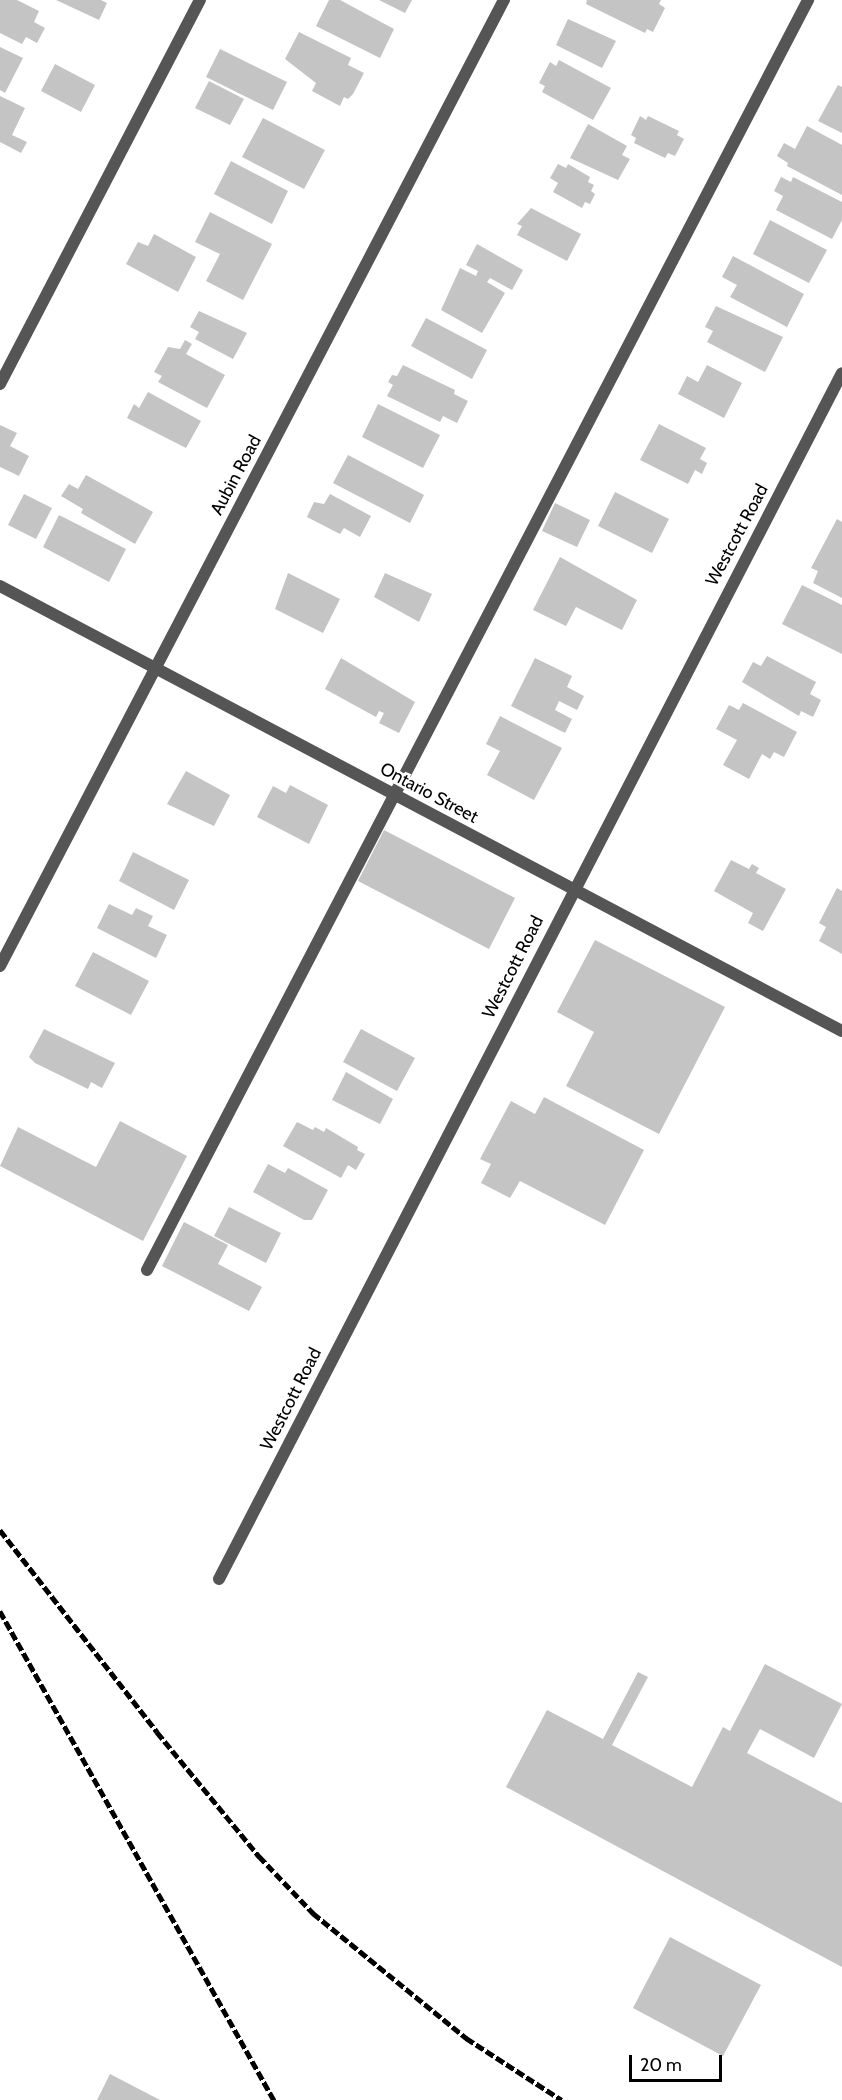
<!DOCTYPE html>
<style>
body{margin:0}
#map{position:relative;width:842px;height:2100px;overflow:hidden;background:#fff;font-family:Cabin,sans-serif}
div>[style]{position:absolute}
.building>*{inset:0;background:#c4c4c4}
.lane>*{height:12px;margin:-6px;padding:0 6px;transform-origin:6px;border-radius:6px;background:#555}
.street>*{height:12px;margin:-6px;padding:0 6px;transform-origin:6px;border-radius:6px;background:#555}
.rail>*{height:4.5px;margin-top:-2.25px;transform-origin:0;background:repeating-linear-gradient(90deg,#000 0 9px,transparent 0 12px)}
span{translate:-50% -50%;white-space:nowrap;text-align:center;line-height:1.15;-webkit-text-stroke:5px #fff;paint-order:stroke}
.street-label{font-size:18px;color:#000}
.scale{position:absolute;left:629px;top:2055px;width:93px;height:27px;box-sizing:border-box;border:3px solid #000;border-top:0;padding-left:8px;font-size:18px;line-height:21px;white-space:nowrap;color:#000;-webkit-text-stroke:4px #fff;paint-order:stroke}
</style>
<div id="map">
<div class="building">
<i style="clip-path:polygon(0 0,17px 0,39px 11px,34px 22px,45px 28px,37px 43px,26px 37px,22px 44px,0 33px)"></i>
<i style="clip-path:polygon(56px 0,101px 0,107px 3px,99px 20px)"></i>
<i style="clip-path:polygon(329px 0,340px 0,394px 29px,380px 58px,316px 26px)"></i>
<i style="clip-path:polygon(379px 0,412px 0,405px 13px)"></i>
<i style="clip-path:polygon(587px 0,661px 0,659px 4px,665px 8px,653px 32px,647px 29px,645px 33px,586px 4px)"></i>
<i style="clip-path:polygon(568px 19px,616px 41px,602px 68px,556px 45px)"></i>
<i style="clip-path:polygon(299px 32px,351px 58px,348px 65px,364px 73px,353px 94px,348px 99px,344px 97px,340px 106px,312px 91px,316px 83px,285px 59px)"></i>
<i style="clip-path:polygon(0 47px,23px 58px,5px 93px,0 90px)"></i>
<i style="clip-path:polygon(220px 49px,287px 82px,273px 110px,206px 77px)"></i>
<i style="clip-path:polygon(559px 60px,611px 88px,593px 120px,542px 92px,545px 86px,539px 83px,550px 62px,556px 66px)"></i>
<i style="clip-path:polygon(55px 64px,95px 85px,81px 112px,41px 91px)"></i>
<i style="clip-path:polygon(209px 81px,244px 99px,230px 125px,195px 108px)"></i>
<i style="clip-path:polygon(838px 85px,842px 87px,842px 133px,818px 121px)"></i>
<i style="clip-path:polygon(0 96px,25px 108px,12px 135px,27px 142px,21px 153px,0 142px)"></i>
<i style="clip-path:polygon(640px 116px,646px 120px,648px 116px,679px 131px,677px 135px,684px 139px,675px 156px,668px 153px,665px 158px,634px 143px,636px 138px,631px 135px)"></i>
<i style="clip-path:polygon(263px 118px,325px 150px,304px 189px,242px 157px)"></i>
<i style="clip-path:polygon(588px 124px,627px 146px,622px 155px,630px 159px,618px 180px,570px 158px)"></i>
<i style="clip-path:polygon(807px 126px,842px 145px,842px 195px,787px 166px,788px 163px,777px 156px,784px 143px,795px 149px)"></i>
<i style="clip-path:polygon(231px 161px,288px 191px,272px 224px,214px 194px)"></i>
<i style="clip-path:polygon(558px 164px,566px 168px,568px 164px,590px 177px,588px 182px,594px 185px,591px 191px,595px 194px,590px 204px,585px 202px,582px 208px,553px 192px,558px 183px,550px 178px)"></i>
<i style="clip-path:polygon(781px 177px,791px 182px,793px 177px,842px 202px,842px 220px,832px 239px,776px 210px,783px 196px,774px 191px)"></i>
<i style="clip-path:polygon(531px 208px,581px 234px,567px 261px,517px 235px,522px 226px,517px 224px)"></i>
<i style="clip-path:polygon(210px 212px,272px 244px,243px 300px,206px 281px,220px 254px,195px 242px)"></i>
<i style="clip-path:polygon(770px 220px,827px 250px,809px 283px,753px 254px)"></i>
<i style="clip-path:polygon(154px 234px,196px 257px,178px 292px,126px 264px,138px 242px,148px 246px)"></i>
<i style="clip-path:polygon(477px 244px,523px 270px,512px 290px,490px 278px,487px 282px,505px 293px,482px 333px,441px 310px,460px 268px,476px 276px,478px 271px,466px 265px)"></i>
<i style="clip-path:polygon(733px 256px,804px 294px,787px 327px,730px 297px,737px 285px,722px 277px)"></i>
<i style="clip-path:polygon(716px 306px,783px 337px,765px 372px,707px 342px,713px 331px,705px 327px)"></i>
<i style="clip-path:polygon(199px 311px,247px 333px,233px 359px,195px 339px,199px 332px,190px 327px)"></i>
<i style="clip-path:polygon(426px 318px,487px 350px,472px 379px,411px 346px)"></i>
<i style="clip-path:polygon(185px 340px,192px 344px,186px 354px,225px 375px,207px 408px,158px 382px,162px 376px,154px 372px,168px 347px,180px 349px)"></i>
<i style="clip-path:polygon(403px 365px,455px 390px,454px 394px,468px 401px,457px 423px,443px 416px,440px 422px,387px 396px,393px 385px,388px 382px,392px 375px,397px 376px)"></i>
<i style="clip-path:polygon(707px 365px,742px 383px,724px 418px,678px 394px,687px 376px,698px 382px)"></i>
<i style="clip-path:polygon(148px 392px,201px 421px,186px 448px,127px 418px,134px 404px,139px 408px)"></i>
<i style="clip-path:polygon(378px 404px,440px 435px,423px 468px,362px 437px)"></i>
<i style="clip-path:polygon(659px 424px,706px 448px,700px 459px,707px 463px,702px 474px,695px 470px,688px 484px,640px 460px)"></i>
<i style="clip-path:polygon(0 425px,17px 433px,10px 446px,29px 456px,19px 476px,0 467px)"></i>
<i style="clip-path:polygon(348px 455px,424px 495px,410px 523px,333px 483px)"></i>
<i style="clip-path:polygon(86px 475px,153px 512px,135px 544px,81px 513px,83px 509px,61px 496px,69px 484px,78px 489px)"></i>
<i style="clip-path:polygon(615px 492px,669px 519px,652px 553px,598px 526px)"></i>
<i style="clip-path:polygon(24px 494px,52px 508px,36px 539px,8px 525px)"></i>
<i style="clip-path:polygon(330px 494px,371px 516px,360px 537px,344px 528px,340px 534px,307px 517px,314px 502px,324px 504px)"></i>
<i style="clip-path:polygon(555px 503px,590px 520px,577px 547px,542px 531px)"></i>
<i style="clip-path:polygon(59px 515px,126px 549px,109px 582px,43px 547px)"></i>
<i style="clip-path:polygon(837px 519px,842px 522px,842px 598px,813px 583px,818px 571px,811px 568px)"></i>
<i style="clip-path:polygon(560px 557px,637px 600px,622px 630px,576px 607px,566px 626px,533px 610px)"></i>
<i style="clip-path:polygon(288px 573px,340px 599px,323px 633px,275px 609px)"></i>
<i style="clip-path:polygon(385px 573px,432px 594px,419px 622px,374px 597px)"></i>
<i style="clip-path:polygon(802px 585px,842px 605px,842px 654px,782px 624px)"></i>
<i style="clip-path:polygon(767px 656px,816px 682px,810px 694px,821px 700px,813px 717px,801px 711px,799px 716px,742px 682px,753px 662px,761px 666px)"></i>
<i style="clip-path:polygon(341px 658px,415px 702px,399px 733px,379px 723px,384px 713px,379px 711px,376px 717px,325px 689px)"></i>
<i style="clip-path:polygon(535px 658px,572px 676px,567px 687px,584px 696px,577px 710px,559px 701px,555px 710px,572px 719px,565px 733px,511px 706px)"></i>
<i style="clip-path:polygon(743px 703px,797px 732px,784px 757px,774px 752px,770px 759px,762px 754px,749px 779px,723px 765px,737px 740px,716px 729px,729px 705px,739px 710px)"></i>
<i style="clip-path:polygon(500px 716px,562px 748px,534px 800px,487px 775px,500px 751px,486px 744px)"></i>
<i style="clip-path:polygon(186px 771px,230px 795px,214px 826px,167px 804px)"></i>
<i style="clip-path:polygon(290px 785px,328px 805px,309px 844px,257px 817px,273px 786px,286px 793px)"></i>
<i style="clip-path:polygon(384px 830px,515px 898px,489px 949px,358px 881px)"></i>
<i style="clip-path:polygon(133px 852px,189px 880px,174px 910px,119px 881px)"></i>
<i style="clip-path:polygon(731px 860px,749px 869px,752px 864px,759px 868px,756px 873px,786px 889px,763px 931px,748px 923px,753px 913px,714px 891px)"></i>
<i style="clip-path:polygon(837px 888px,842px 891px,842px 954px,819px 941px,826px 927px,819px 923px)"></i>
<i style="clip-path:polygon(109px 904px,132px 915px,136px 908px,153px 916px,148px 926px,167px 935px,156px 958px,97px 928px)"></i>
<i style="clip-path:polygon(595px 940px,725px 1007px,659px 1134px,566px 1086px,594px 1032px,557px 1012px)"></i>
<i style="clip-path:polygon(93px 952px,149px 981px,131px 1015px,75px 986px)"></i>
<i style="clip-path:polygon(44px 1029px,115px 1063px,102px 1088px,91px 1082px,88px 1089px,35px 1063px,29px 1057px)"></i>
<i style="clip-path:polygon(361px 1029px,415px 1058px,397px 1091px,343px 1062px)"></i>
<i style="clip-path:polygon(346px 1072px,393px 1099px,380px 1124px,332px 1100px)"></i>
<i style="clip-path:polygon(544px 1097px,644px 1150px,605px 1225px,520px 1181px,510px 1198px,481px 1183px,491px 1164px,480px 1159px,511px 1101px,535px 1114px)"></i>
<i style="clip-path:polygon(120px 1121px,187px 1156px,143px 1241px,0 1166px,18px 1127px,96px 1167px)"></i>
<i style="clip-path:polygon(297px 1122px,313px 1130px,315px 1127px,324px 1132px,326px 1128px,358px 1147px,357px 1150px,365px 1154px,356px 1170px,348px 1165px,341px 1178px,283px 1146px)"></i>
<i style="clip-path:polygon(268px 1164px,285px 1173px,288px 1168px,328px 1190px,312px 1220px,304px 1220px,253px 1192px)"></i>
<i style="clip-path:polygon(229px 1207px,281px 1233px,266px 1263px,214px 1236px)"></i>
<i style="clip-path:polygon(184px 1222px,228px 1245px,218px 1264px,262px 1287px,249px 1311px,162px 1266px)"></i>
<i style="clip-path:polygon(765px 1664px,842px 1704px,814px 1758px,760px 1729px,747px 1753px,842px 1803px,842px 1967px,506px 1787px,547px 1710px,603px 1739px,638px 1672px,648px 1677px,612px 1745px,692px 1787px,723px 1727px,730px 1731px)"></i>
<i style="clip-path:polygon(670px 1937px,761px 1985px,723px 2056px,633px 2008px)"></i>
<i style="clip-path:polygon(110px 2074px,160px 2100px,97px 2100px)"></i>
</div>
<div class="lane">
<i style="left:0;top:384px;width:433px;rotate:-62.5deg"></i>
<i style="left:147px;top:1270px;width:1432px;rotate:-62.5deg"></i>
</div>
<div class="street">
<i style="left:0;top:586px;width:952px;rotate:27.86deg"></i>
<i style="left:0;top:966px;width:1090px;rotate:-62.45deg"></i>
<i style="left:219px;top:1579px;width:1357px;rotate:-62.68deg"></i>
</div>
<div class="rail">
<i style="left:0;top:1530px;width:256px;rotate:52.1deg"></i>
<i style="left:157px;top:1732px;width:161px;rotate:50.6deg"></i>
<i style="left:259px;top:1856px;width:79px;rotate:46.5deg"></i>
<i style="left:313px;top:1913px;width:198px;rotate:39.2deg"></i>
<i style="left:466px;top:2038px;width:114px;rotate:32.9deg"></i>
<i style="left:0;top:1611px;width:561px;rotate:60.74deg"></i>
</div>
<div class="street-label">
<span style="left:236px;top:475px;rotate:-62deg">Aubin Road</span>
<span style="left:737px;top:535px;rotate:-62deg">Westcott Road</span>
<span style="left:429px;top:793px;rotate:28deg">Ontario Street</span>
<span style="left:513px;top:967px;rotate:-63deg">Westcott Road</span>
<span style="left:291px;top:1399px;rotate:-63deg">Westcott Road</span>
</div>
<div class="scale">20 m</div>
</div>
